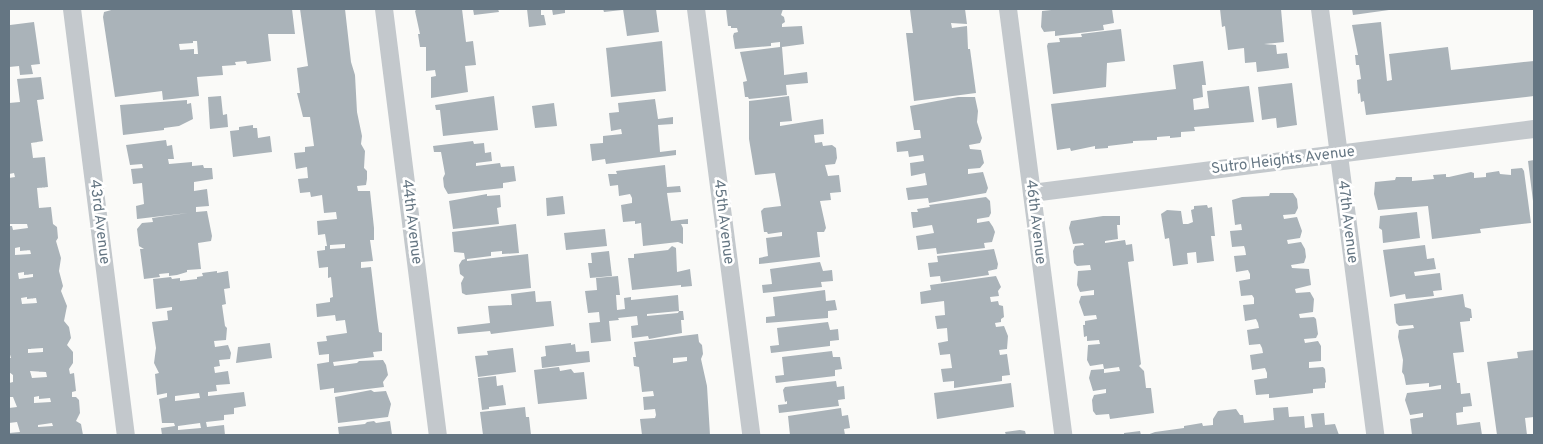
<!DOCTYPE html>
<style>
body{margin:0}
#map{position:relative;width:1543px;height:444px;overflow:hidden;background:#fafaf8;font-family:Overpass,sans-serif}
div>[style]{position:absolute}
.building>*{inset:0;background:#aab3b9}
.street>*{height:18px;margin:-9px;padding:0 9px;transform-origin:9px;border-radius:9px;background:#c3c8cc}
span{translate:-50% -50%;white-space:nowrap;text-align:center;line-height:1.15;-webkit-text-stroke:5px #fff;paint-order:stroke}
.street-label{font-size:15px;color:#657683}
.frame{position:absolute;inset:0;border:10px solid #657683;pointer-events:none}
</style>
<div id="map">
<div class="building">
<i style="clip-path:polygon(evenodd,115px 9px,292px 9px,295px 34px,268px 34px,271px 61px,247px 64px,246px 61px,235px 62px,236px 65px,222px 66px,223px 75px,197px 77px,199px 96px,163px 100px,162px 91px,115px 97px,103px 17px,104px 12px,115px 9px,193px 41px,197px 41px,198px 54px,194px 54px,194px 49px,180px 50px,179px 44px,193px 43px,193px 41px)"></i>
<i style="clip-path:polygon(evenodd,300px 9px,345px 9px,351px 62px,355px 75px,357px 112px,362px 136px,361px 144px,365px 151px,364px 168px,367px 171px,367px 179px,366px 185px,357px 186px,358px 191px,370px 191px,374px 228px,374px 240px,370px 240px,373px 261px,361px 262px,361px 268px,371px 267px,377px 317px,379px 332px,382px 333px,382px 351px,373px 352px,374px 357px,333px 362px,334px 366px,357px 363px,359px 361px,383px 360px,386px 365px,388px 375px,383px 382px,384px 387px,334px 393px,334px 388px,320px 390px,317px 364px,329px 362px,329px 354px,319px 355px,317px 342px,327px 341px,326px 336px,347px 333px,345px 320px,336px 321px,335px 315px,317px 317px,316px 304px,330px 302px,330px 298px,333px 297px,331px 277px,328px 278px,328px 267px,319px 268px,317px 251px,325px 250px,325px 246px,327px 246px,325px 234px,318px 235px,317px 221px,337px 219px,336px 212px,324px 213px,322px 195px,311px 197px,310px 192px,300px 193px,298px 179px,308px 178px,307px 167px,296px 169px,294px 153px,305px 152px,305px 147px,314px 146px,310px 117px,303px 117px,297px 93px,300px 93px,297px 68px,308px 66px,300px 9px,345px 244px,345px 248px,330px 249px,330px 245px,345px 244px)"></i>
<i style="clip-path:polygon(417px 9px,462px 9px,466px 42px,473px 41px,476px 65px,465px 66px,468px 92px,431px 98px,431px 77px,436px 76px,435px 70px,426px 71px,426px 47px,420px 47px,418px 34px,420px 34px,415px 11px)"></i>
<i style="clip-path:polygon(473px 9px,498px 9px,499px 12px,474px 15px)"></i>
<i style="clip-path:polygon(527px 9px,541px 9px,541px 15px,544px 15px,546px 25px,529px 27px)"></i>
<i style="clip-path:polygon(552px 9px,565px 9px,565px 13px,553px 15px)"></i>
<i style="clip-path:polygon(603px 9px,622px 9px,622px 10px,604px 12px)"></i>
<i style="clip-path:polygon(623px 9px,656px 9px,659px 32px,627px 36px)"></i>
<i style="clip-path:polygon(726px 9px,783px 9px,781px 15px,784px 17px,785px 22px,782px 24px,782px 27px,802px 26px,804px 44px,782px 47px,784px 72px,784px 75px,807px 72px,808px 83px,786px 85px,787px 95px,749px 99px,748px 97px,745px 97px,743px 82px,747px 81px,740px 52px,780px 47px,780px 42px,771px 43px,771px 46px,735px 49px,733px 36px,734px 33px,738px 32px,737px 28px,731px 28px,731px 26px,728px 26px)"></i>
<i style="clip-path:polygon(921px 9px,965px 9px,967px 24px,951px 23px,952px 28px,967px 26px,968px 49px,970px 49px,976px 93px,914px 101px,906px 33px,913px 33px,910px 10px)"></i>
<i style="clip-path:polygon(1061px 9px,1112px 9px,1114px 23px,1103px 25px,1104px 30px,1055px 36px,1055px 31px,1044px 32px,1041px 27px,1042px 11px)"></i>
<i style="clip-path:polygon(1220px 9px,1281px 9px,1284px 42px,1264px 44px,1276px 45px,1277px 54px,1287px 53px,1289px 68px,1257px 72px,1256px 62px,1245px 63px,1244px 48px,1228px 50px,1225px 26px,1222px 27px)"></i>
<i style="clip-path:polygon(1352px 9px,1389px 9px,1389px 10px,1353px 15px)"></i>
<i style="clip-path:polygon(34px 22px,40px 64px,31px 65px,33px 74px,20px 75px,19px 66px,9px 67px,10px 25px)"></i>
<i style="clip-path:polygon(1381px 22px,1387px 81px,1392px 80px,1389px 54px,1448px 47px,1451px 70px,1534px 61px,1534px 96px,1366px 115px,1364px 101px,1361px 102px,1360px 93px,1358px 94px,1357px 80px,1361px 79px,1359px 65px,1356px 65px,1355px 55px,1358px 55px,1352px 25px)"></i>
<i style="clip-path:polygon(1121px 29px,1125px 61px,1107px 63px,1106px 87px,1053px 94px,1047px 46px,1048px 43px,1060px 42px,1059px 38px,1082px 37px,1081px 34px)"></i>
<i style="clip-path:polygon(662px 41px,666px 91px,611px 97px,606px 48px)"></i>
<i style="clip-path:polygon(1203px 61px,1206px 85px,1202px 85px,1203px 97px,1193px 99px,1194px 110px,1209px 108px,1207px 91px,1249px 86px,1254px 122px,1194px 127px,1195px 131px,1181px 132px,1181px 137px,1170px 138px,1170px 136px,1157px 137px,1157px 140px,1133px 141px,1133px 143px,1108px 146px,1108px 148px,1095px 149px,1095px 146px,1071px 151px,1070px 148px,1057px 150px,1051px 104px,1176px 89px,1173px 65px)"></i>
<i style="clip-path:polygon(evenodd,41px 77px,44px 99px,37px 100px,43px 141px,31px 143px,33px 158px,45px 157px,48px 187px,37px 188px,39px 208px,51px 207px,53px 224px,57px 227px,58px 238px,56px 241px,61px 258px,59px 271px,63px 286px,61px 291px,67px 306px,64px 321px,69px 327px,71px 338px,67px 345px,73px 352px,73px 363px,69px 369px,70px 374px,74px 373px,76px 391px,72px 392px,72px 397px,76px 397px,79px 400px,80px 413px,76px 421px,81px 424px,83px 435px,9px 435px,9px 433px,20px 432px,17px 422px,9px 423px,9px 408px,17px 407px,13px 397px,9px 397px,9px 383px,13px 382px,13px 375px,9px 372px,9px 358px,11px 358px,9px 351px,9px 226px,12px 226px,13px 230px,28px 228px,27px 224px,9px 224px,9px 178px,15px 177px,14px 173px,9px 174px,9px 103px,20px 102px,17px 79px,41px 77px,20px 247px,20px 251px,30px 250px,31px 254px,15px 255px,15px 248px,20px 247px,41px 77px,24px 272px,24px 275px,33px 274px,33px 277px,19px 279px,18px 273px,24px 272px,41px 77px,27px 297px,27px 299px,36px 298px,37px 303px,22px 304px,21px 298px,27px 297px,41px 77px,43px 348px,43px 352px,28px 353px,28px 349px,43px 348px,41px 77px,30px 371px,46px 372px,47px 377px,32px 378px,30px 371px,41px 77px,39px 396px,39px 399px,50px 398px,51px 402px,34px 403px,34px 397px,39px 396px,41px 77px,52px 423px,53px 426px,38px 427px,38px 425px,52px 423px)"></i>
<i style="clip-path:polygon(1292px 83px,1297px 125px,1277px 128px,1276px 118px,1262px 120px,1258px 87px)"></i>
<i style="clip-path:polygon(221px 96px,223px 115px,227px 114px,228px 127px,210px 129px,208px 97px)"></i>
<i style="clip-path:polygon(494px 96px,498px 130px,443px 136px,440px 110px,436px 110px,435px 105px)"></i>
<i style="clip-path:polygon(789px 96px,792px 121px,780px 122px,780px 126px,823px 119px,824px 134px,814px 135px,815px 143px,822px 142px,823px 146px,832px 145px,836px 148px,837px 158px,835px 164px,825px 165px,828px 176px,839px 175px,841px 192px,830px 193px,831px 200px,820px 201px,826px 228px,824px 232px,817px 232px,820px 257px,759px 264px,759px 258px,768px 256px,766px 238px,782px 236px,782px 232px,768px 234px,767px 232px,764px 232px,761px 211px,764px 208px,781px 206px,775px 173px,755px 175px,749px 139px,749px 101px)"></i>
<i style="clip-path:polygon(958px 97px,975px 97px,978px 111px,977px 122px,982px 138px,980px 143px,969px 145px,970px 149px,981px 150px,984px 163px,980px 168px,968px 169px,968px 174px,983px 172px,988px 188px,986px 193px,929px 203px,928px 198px,908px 200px,906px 188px,927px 185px,925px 173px,911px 176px,910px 163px,924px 161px,923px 155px,909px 157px,908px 151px,897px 152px,896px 142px,921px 138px,920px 130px,914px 130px,910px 106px)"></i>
<i style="clip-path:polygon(655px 99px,658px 119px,673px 117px,673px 124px,658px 125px,660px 152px,676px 150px,676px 155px,606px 164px,605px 159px,592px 161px,590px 144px,603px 143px,603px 136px,622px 134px,621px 129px,611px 131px,609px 113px,619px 112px,618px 103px)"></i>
<i style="clip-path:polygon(187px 100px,187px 104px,191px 103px,193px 119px,179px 126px,164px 128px,164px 130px,123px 135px,120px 105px)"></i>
<i style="clip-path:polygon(554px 103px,557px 126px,535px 128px,532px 106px)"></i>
<i style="clip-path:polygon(253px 125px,253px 128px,257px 128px,258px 138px,270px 136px,272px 152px,233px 157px,230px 131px,239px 130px,239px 127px)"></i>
<i style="clip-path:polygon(166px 140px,167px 146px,172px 145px,174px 159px,168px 159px,169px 164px,192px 162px,192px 166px,203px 165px,204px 168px,212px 168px,213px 179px,194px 182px,194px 191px,207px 189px,209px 206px,196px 207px,196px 212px,207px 211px,212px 236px,211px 241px,198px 243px,201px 269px,187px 270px,187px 272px,177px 275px,169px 276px,169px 273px,159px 274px,160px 277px,144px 279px,140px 249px,144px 249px,139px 246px,137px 229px,142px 223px,153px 222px,152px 218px,188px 213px,137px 219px,136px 206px,144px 204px,142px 183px,133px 184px,131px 169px,143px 168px,142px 164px,130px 165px,126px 145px)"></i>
<i style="clip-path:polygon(473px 141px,474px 144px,484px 143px,485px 153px,491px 152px,492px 161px,476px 163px,476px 166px,500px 163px,501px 167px,514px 166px,516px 181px,503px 183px,503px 188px,448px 194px,444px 187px,443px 178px,445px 174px,441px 152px,434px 152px,433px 146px)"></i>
<i style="clip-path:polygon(1534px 160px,1534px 201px,1533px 201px,1528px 161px)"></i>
<i style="clip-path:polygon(665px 165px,667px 187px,680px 186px,681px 192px,667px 193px,671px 221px,688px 219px,688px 224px,681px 224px,683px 228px,683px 244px,678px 242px,643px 246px,641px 223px,635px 224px,635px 221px,623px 222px,621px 205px,632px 203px,632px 198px,630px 194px,619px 196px,618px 185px,610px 186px,608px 174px,617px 174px,616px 171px)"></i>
<i style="clip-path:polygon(1522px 168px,1524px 171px,1531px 223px,1480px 229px,1481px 233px,1432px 239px,1428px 206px,1378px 210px,1374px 194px,1375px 182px,1395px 180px,1396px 177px,1412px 177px,1412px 181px,1434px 179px,1433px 175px,1446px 174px,1446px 177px,1449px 177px,1471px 172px,1474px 173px,1474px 178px,1486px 177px,1486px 173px,1499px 171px,1500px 174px,1511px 175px,1511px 169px)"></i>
<i style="clip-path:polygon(1270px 193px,1293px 193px,1297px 199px,1298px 208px,1295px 214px,1283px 215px,1284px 219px,1297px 217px,1302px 231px,1300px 238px,1287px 240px,1288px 244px,1301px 242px,1305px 249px,1306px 257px,1304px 263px,1291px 265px,1292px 268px,1309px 269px,1311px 285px,1295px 289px,1296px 293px,1310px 292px,1314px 299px,1313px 312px,1299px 314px,1300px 318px,1314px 317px,1316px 319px,1318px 334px,1316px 338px,1304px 339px,1305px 343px,1318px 341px,1321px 346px,1321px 361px,1309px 362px,1309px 368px,1323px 367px,1325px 369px,1326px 382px,1325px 383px,1325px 388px,1313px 389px,1313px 393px,1269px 398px,1269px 394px,1256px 395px,1254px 380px,1267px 378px,1267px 373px,1265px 368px,1252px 370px,1250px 355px,1263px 353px,1262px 348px,1260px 344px,1249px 345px,1247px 330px,1259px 328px,1258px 323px,1256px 319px,1245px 321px,1243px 305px,1254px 304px,1254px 298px,1252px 295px,1241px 296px,1239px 281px,1250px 279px,1250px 274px,1248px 270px,1236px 272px,1234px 256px,1246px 255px,1245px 249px,1244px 246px,1232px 247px,1230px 231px,1242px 230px,1241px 224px,1235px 225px,1232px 200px,1242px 197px,1269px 196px)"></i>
<i style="clip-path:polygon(487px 194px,487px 196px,500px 195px,501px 207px,497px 208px,499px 224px,453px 229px,449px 201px)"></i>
<i style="clip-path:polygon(563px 196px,565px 214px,547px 216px,546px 198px)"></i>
<i style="clip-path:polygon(986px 197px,990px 201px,991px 213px,989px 217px,977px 219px,977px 223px,989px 221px,993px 227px,995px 232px,992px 242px,984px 243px,985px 248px,937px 254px,936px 248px,918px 250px,916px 236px,934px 233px,932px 225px,913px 228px,911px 212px,918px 212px,917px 209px,930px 207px,929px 205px)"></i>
<i style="clip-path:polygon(1207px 205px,1208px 208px,1212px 207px,1215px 236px,1211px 236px,1214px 261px,1197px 263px,1196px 252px,1187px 253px,1188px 264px,1173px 266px,1169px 238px,1165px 239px,1161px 214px,1167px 210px,1181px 211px,1183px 224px,1188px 224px,1193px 222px,1191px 210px,1194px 209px,1194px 206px)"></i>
<i style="clip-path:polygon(1417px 212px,1420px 238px,1383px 243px,1382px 230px,1379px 228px,1380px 216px)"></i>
<i style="clip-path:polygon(evenodd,1103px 216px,1120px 216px,1120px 225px,1117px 225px,1118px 239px,1105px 241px,1105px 243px,1125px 240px,1126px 245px,1132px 244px,1134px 261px,1128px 262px,1141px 364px,1139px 366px,1144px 371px,1146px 388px,1151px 388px,1154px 413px,1110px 419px,1109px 414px,1096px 415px,1093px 411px,1092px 400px,1094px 395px,1106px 393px,1106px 389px,1093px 391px,1089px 378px,1091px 370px,1104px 369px,1103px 364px,1090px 366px,1087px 360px,1088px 345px,1100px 344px,1099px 340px,1087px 341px,1087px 336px,1084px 337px,1083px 325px,1085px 325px,1085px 321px,1097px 319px,1096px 315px,1084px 316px,1079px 302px,1081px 296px,1094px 295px,1094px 290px,1080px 292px,1077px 285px,1078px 271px,1091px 270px,1090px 265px,1077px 266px,1074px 263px,1073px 251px,1075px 246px,1084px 245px,1083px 243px,1073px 244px,1069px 228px,1071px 221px,1103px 216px,1119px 367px,1120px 371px,1104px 373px,1104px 369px,1119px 367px)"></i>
<i style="clip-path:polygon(516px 224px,519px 253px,502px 254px,502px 251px,491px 252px,491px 256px,467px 259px,467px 261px,528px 254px,531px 288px,466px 295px,462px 293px,461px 283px,464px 277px,460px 274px,459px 265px,462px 260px,465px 259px,464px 253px,454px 252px,452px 232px)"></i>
<i style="clip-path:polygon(605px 229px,607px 246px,566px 250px,564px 233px)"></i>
<i style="clip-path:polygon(1425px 245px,1427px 259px,1434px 258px,1436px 269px,1414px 272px,1415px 276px,1440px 273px,1442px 290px,1433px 291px,1434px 296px,1406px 299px,1405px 294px,1390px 297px,1383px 250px)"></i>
<i style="clip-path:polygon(672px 246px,676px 248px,677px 272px,690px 269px,692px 286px,681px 287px,681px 285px,632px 290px,628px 258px,634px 258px,634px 254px,668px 250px)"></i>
<i style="clip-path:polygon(994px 249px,998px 264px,997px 269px,988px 271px,989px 275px,941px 282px,940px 276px,930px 277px,928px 263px,938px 262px,937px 256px)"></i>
<i style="clip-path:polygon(609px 251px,612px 276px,590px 278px,588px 263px,592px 263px,591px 253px)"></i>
<i style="clip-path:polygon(820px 262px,823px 271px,832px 270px,833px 281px,821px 282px,822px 287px,763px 293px,762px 285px,772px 284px,770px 269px)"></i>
<i style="clip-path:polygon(evenodd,217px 271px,217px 273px,228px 271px,230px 288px,224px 289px,226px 304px,222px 305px,225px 326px,227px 328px,226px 340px,214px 341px,215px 347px,228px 345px,231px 353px,230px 359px,219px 360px,220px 366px,214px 367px,215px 373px,228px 371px,230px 384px,216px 385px,217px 391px,208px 392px,208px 396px,244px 392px,246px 406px,234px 408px,234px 414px,224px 415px,224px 420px,206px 422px,207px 427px,224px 425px,225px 435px,162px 435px,161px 428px,175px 426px,174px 423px,162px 423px,159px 399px,167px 397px,167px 393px,157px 395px,155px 374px,159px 373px,154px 363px,156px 348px,152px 322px,168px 320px,167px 311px,172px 310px,172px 307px,156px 309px,153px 279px,171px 277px,172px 279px,180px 278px,180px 281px,197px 279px,197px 277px,203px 276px,202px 273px,217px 271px,199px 393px,200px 398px,175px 401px,175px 396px,199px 393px,217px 271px,200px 423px,201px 428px,178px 430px,178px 426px,200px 423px)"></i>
<i style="clip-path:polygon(evenodd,618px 276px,620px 295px,616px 295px,617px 310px,625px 309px,624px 298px,631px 297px,631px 300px,678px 295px,679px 311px,683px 311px,684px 320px,681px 320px,682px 333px,649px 339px,648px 336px,632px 338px,631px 326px,638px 325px,637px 316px,618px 318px,619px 320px,609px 321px,611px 341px,591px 343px,589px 323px,600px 322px,599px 312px,588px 313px,585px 291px,597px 290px,596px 278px,618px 276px,679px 311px,678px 313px,647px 316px,647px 314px,679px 311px)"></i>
<i style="clip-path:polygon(996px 276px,1001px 287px,998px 291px,999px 296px,990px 297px,991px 302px,998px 301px,999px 305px,1003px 306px,1004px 317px,1001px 319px,1001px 322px,995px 323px,996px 327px,1004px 326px,1008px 336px,1007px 349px,999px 350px,1000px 355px,1007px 354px,1010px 375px,1002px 376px,1002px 381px,954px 388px,954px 381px,943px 382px,941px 369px,952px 368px,950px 354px,940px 355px,938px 343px,948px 341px,947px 328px,937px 329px,935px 316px,945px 315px,944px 301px,921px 304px,920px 292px,931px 290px,930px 285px)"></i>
<i style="clip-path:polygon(825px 290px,826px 301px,835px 300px,837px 310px,828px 311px,828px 318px,766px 323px,766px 317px,775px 316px,773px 297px)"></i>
<i style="clip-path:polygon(535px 291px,536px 302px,551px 301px,554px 326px,491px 334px,490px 331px,458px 334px,457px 327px,490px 323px,488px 306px,512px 305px,511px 294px)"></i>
<i style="clip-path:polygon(1463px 294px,1465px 307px,1471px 309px,1472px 318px,1470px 318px,1470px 321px,1460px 322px,1464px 352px,1453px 353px,1457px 383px,1460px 383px,1461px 394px,1470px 393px,1472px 406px,1463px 407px,1463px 412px,1456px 413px,1457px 425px,1480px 422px,1482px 435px,1412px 435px,1410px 419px,1423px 417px,1423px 413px,1410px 415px,1405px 400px,1407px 393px,1441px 389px,1441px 385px,1429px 387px,1429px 383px,1406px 385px,1404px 375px,1402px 372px,1403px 360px,1398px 337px,1399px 330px,1414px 328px,1413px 325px,1399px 326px,1396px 323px,1394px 304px)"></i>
<i style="clip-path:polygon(828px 322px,830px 330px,838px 329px,839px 340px,830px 341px,830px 346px,771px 353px,770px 346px,779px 345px,777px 328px)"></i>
<i style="clip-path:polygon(evenodd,698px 334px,699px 342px,702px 345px,703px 354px,701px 359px,707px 386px,710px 435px,642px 435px,640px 419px,655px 418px,656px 415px,655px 409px,644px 410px,643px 397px,654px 396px,653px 391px,642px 392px,639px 367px,634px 366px,633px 357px,636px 357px,634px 342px,698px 334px,687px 357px,687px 361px,673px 363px,673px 358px,687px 357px)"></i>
<i style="clip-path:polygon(270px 343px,272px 358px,236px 363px,238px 347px)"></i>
<i style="clip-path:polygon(571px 343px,571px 345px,575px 344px,576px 352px,589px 351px,590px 362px,542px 368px,541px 357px,546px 356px,545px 346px)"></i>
<i style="clip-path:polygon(513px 348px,516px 372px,478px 377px,475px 356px,488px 355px,487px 351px)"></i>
<i style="clip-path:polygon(1534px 350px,1534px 417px,1525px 418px,1527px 435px,1497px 435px,1487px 362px,1518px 358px,1517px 352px)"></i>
<i style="clip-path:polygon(832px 351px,833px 357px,840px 357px,842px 369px,835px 370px,835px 376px,776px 383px,775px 376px,784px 375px,782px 357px)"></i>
<i style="clip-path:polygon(559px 367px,560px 371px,571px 369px,574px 373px,584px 372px,587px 399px,538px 404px,534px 370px)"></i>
<i style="clip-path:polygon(496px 376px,497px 386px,503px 385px,506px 405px,489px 407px,489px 409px,482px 410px,478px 378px)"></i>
<i style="clip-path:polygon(836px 381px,837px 387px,844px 386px,845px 399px,838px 400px,839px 406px,779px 413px,778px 405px,787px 404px,787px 401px,785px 402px,783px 390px,785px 387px)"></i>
<i style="clip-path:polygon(1011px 383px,1014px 407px,937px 419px,934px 393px)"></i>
<i style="clip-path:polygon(371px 390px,374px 392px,386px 391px,391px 404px,388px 417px,338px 423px,335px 397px)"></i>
<i style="clip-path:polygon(525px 407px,526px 417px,529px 417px,531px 435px,483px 435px,480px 412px)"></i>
<i style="clip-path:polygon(1288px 407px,1289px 417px,1304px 416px,1305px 428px,1313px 427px,1311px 414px,1324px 413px,1325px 425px,1335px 424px,1339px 435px,1147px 435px,1155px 432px,1184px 428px,1184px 426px,1202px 423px,1203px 426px,1213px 425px,1213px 419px,1218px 411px,1236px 409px,1240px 415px,1243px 415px,1244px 423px,1274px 420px,1273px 408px)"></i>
<i style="clip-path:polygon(841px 408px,842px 416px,848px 415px,850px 428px,844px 429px,845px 435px,790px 435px,788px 416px)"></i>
<i style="clip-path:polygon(374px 421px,376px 423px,390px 421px,392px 435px,339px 435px,338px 427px,365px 424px,367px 422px)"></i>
<i style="clip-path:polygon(1020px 430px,1025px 431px,1026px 435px,1006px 435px,1005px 432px)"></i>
<i style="clip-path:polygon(1140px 431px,1141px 435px,1124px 435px,1124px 433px)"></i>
</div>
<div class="street">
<i style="left:72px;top:9px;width:429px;rotate:82.8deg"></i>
<i style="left:384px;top:9px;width:429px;rotate:82.8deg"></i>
<i style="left:696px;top:9px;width:430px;rotate:82.6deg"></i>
<i style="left:1008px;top:9px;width:430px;rotate:82.6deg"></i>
<i style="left:1320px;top:9px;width:430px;rotate:82.6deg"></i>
<i style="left:1032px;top:193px;width:506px;rotate:-7.27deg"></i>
</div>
<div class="street-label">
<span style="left:1283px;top:161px;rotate:-7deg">Sutro Heights Avenue</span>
<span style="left:99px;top:222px;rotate:83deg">43rd Avenue</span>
<span style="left:411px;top:222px;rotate:83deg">44th Avenue</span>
<span style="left:723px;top:222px;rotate:83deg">45th Avenue</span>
<span style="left:1035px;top:222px;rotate:83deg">46th Avenue</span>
<span style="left:1347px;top:222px;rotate:83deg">47th Avenue</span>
</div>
<div class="frame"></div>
</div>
